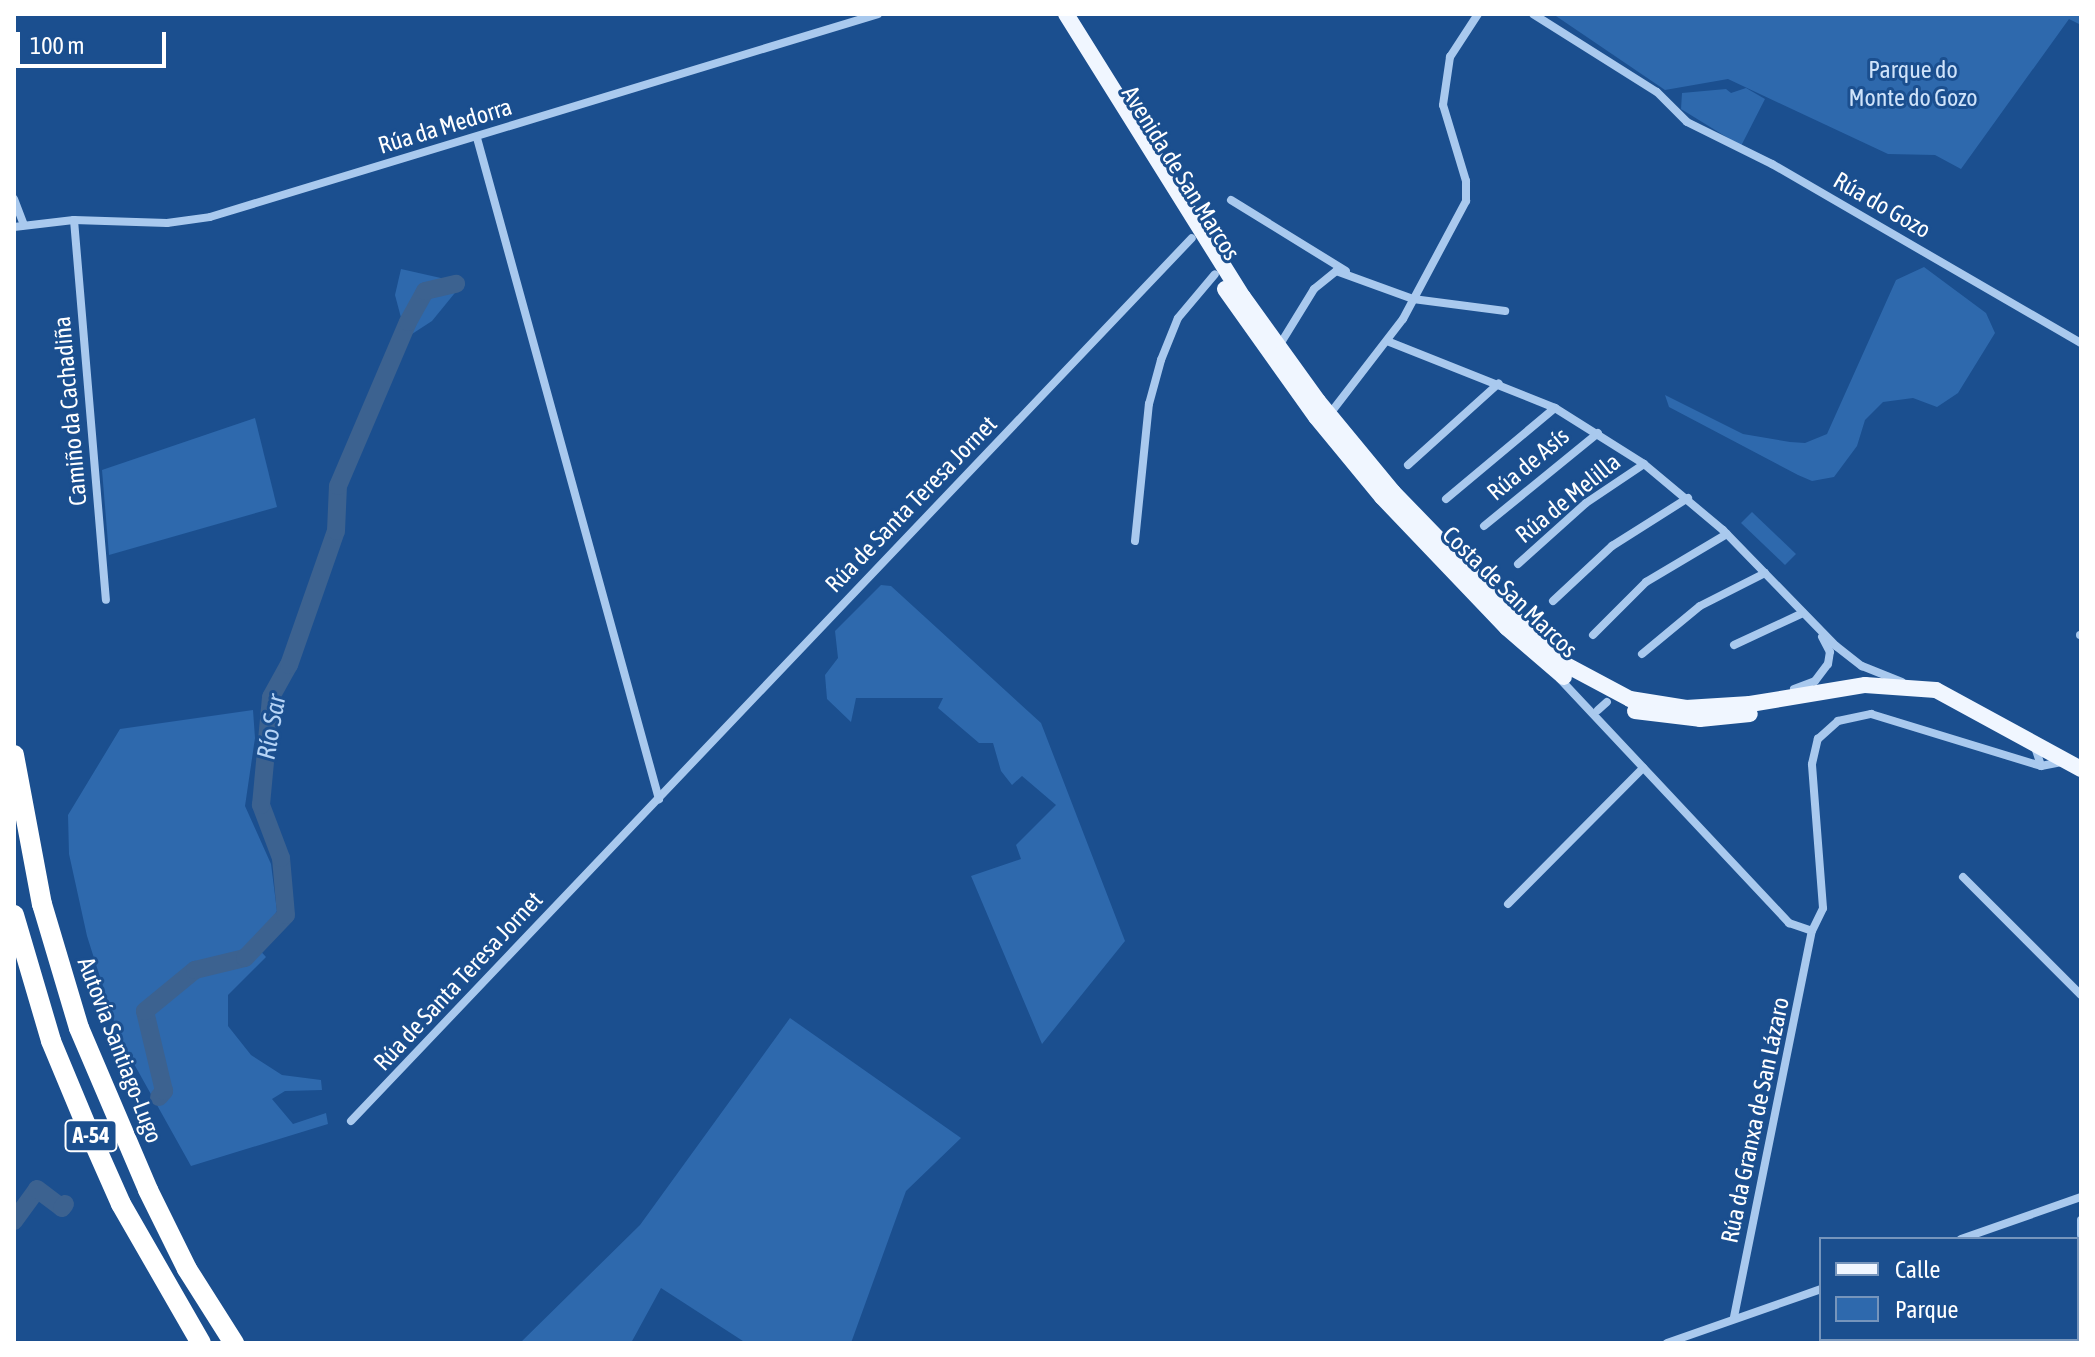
<!DOCTYPE html>
<meta charset="utf-8">
<style>
body{margin:0}
#map{position:relative;width:2095px;height:1357px;overflow:hidden;background:#1b4f8f;font-family:"Asap Condensed",sans-serif}
div>[style]{position:absolute}
.green>*{inset:0;background:#2e69ad}
.river>*{height:18px;margin:-9px;padding:0 9px;transform-origin:9px;border-radius:9px;background:#3c6290}
.street>*{height:8px;margin:-4px;padding:0 4px;transform-origin:4px;border-radius:4px;background:#a9c9ee}
.primary>*{height:16px;margin:-8px;padding:0 8px;transform-origin:8px;border-radius:8px;background:#f0f6ff}
.highway>*{height:20px;margin:-10px;padding:0 10px;transform-origin:10px;border-radius:10px;background:#fff}
span{translate:-50% -50%;white-space:nowrap;text-align:center;line-height:1.15;-webkit-text-stroke:6px #1b4f8f;paint-order:stroke}
.shield-label span{padding:2px 6px;background:#1b4f8f;border:2px solid;border-radius:6px;-webkit-text-stroke-width:0}
.shield-label{font-size:22px;color:#fff;font-weight:700}
.park-label{font-size:24px;color:#cfe3fa}
.street-label{font-size:24px;color:#fff}
.water-label{font-size:26px;color:#b5d3f5;font-style:italic}
.frame{position:absolute;inset:0;border:16px solid #fff;pointer-events:none}
.legend{position:absolute;left:1819px;top:1237px;width:260px;height:104px;box-sizing:border-box;background:#1b4f8f;border:2px solid #7695bc;margin:0;padding:10px 14px;list-style:none;font-size:24px;color:#fff}
.legend li{display:flex;align-items:center;gap:16px;height:40px}
.legend b{width:40px;border:2px solid #7695bc}
.scale{position:absolute;left:16px;top:32px;width:150px;height:36px;box-sizing:border-box;border:4px solid #fff;border-top:0;padding-left:10px;font-size:24px;line-height:28px;white-space:nowrap;color:#fff;-webkit-text-stroke:6px #1b4f8f;paint-order:stroke}
</style>
<div id="map">
<div class="green">
<i style="clip-path:polygon(1553px 14px,2081px 14px,2081px 25px,2069px 19px,1961px 169px,1935px 155px,1888px 154px,1728px 79px,1665px 90px)"></i>
<i style="clip-path:polygon(1746px 88px,1765px 99px,1741px 146px,1681px 109px,1682px 93px,1726px 89px,1731px 93px)"></i>
<i style="clip-path:polygon(1924px 267px,1986px 313px,1995px 333px,1958px 393px,1937px 407px,1913px 398px,1883px 402px,1865px 420px,1857px 446px,1834px 477px,1812px 481px,1798px 475px,1669px 407px,1665px 395px,1743px 434px,1790px 442px,1805px 443px,1827px 434px,1896px 280px)"></i>
<i style="clip-path:polygon(401px 269px,463px 283px,432px 321px,412px 334px,404px 329px,395px 295px)"></i>
<i style="clip-path:polygon(255px 418px,277px 507px,109px 555px,102px 470px)"></i>
<i style="clip-path:polygon(1752px 512px,1796px 554px,1785px 565px,1741px 523px)"></i>
<i style="clip-path:polygon(881px 585px,891px 586px,1041px 723px,1125px 941px,1042px 1044px,971px 876px,1021px 859px,1016px 845px,1056px 805px,1022px 776px,1012px 785px,1001px 771px,993px 743px,979px 743px,938px 708px,943px 698px,856px 698px,851px 722px,827px 699px,825px 675px,838px 658px,835px 631px)"></i>
<i style="clip-path:polygon(253px 710px,255px 738px,245px 806px,271px 864px,277px 911px,255px 945px,266px 957px,228px 995px,228px 1026px,251px 1055px,282px 1075px,321px 1080px,322px 1090px,285px 1091px,272px 1099px,293px 1124px,326px 1113px,328px 1124px,191px 1166px,119px 1037px,87px 936px,69px 854px,68px 815px,120px 729px)"></i>
<i style="clip-path:polygon(790px 1018px,961px 1138px,906px 1191px,851px 1343px,746px 1343px,661px 1288px,631px 1343px,520px 1343px,640px 1225px)"></i>
</div>
<div class="river">
<i style="left:159px;top:1097px;width:8px;rotate:-50deg"></i>
<i style="left:164px;top:1091px;width:82px;rotate:-103.4deg"></i>
<i style="left:145px;top:1011px;width:65px;rotate:-39.4deg"></i>
<i style="left:195px;top:970px;width:51px;rotate:-13.5deg"></i>
<i style="left:245px;top:958px;width:59px;rotate:-46.4deg"></i>
<i style="left:286px;top:915px;width:57px;rotate:-95deg"></i>
<i style="left:281px;top:858px;width:57px;rotate:-110.7deg"></i>
<i style="left:261px;top:805px;width:108px;rotate:-84.7deg"></i>
<i style="left:271px;top:697px;width:37px;rotate:-61deg"></i>
<i style="left:289px;top:665px;width:142px;rotate:-70.7deg"></i>
<i style="left:336px;top:531px;width:45px;rotate:-87.5deg"></i>
<i style="left:338px;top:486px;width:178px;rotate:-66.9deg"></i>
<i style="left:408px;top:322px;width:35px;rotate:-61deg"></i>
<i style="left:425px;top:291px;width:32px;rotate:-13deg"></i>
<i style="left:14px;top:1221px;width:39px;rotate:-54deg"></i>
<i style="left:37px;top:1189px;width:31px;rotate:37deg"></i>
<i style="left:62px;top:1208px;width:5px;rotate:-53deg"></i>
</div>
<div class="street">
<i style="left:1533px;top:14px;width:146px;rotate:32.2deg"></i>
<i style="left:1657px;top:92px;width:42px;rotate:45deg"></i>
<i style="left:1687px;top:122px;width:95px;rotate:26.3deg"></i>
<i style="left:1772px;top:164px;width:357px;rotate:30.1deg"></i>
<i style="left:477px;top:138px;width:686px;rotate:74.61deg"></i>
<i style="left:14px;top:199px;width:28px;rotate:69deg"></i>
<i style="left:1231px;top:200px;width:135px;rotate:31.7deg"></i>
<i style="left:74px;top:220px;width:381px;rotate:85.2deg"></i>
<i style="left:14px;top:227px;width:60px;rotate:-6.7deg"></i>
<i style="left:74px;top:220px;width:93px;rotate:1.8deg"></i>
<i style="left:167px;top:223px;width:43px;rotate:-7.9deg"></i>
<i style="left:210px;top:217px;width:698px;rotate:-16.9deg"></i>
<i style="left:1387px;top:341px;width:181px;rotate:21.7deg"></i>
<i style="left:1555px;top:408px;width:105px;rotate:32.2deg"></i>
<i style="left:1644px;top:464px;width:103px;rotate:39.9deg"></i>
<i style="left:1723px;top:530px;width:162px;rotate:45.8deg"></i>
<i style="left:1836px;top:646px;width:33px;rotate:38deg"></i>
<i style="left:1862px;top:666px;width:43px;rotate:21.8deg"></i>
<i style="left:1279px;top:346px;width:67px;rotate:-58.4deg"></i>
<i style="left:1314px;top:289px;width:28px;rotate:-39deg"></i>
<i style="left:1336px;top:271px;width:82px;rotate:20deg"></i>
<i style="left:1413px;top:299px;width:93px;rotate:7.4deg"></i>
<i style="left:1329px;top:415px;width:121px;rotate:-52.4deg"></i>
<i style="left:1403px;top:319px;width:134px;rotate:-61.9deg"></i>
<i style="left:1466px;top:201px;width:20px;rotate:-90deg"></i>
<i style="left:1466px;top:181px;width:79px;rotate:-106.8deg"></i>
<i style="left:1443px;top:105px;width:49px;rotate:-81.7deg"></i>
<i style="left:1450px;top:57px;width:51px;rotate:-56.9deg"></i>
<i style="left:1408px;top:465px;width:122px;rotate:-42deg"></i>
<i style="left:1446px;top:499px;width:142px;rotate:-39.9deg"></i>
<i style="left:1484px;top:526px;width:147px;rotate:-39.2deg"></i>
<i style="left:1135px;top:541px;width:138px;rotate:-84.2deg"></i>
<i style="left:1149px;top:404px;width:46px;rotate:-74.7deg"></i>
<i style="left:1161px;top:360px;width:45px;rotate:-68deg"></i>
<i style="left:1178px;top:318px;width:57px;rotate:-49.9deg"></i>
<i style="left:1518px;top:564px;width:91px;rotate:-41.9deg"></i>
<i style="left:1586px;top:503px;width:70px;rotate:-33.9deg"></i>
<i style="left:1553px;top:601px;width:81px;rotate:-43deg"></i>
<i style="left:1612px;top:546px;width:90px;rotate:-32.3deg"></i>
<i style="left:1593px;top:635px;width:75px;rotate:-45deg"></i>
<i style="left:1646px;top:582px;width:94px;rotate:-30.7deg"></i>
<i style="left:2080px;top:635px;width:1px"></i>
<i style="left:1734px;top:645px;width:76px;rotate:-24.9deg"></i>
<i style="left:1642px;top:654px;width:75px;rotate:-39.6deg"></i>
<i style="left:1700px;top:606px;width:73px;rotate:-26.9deg"></i>
<i style="left:1560px;top:679px;width:335px;rotate:46.8deg"></i>
<i style="left:1789px;top:923px;width:24px;rotate:19deg"></i>
<i style="left:1794px;top:689px;width:22px;rotate:-21deg"></i>
<i style="left:1815px;top:681px;width:21px;rotate:-53deg"></i>
<i style="left:1828px;top:664px;width:12px;rotate:-81deg"></i>
<i style="left:1830px;top:652px;width:17px;rotate:-118deg"></i>
<i style="left:1598px;top:710px;width:12px;rotate:-42deg"></i>
<i style="left:2034px;top:744px;width:23px;rotate:72deg"></i>
<i style="left:2041px;top:766px;width:25px;rotate:-11deg"></i>
<i style="left:1963px;top:877px;width:167px;rotate:45deg"></i>
<i style="left:1508px;top:904px;width:192px;rotate:-45.2deg"></i>
<i style="left:351px;top:1121px;width:1219px;rotate:-46.4deg"></i>
<i style="left:2081px;top:1220px;width:15px;rotate:90deg"></i>
<i style="left:1961px;top:1239px;width:127px;rotate:-19.3deg"></i>
<i style="left:1734px;top:1317px;width:394px;rotate:-78.6deg"></i>
<i style="left:1812px;top:931px;width:25px;rotate:-64deg"></i>
<i style="left:1823px;top:908px;width:144px;rotate:-94.4deg"></i>
<i style="left:1812px;top:764px;width:26px;rotate:-77deg"></i>
<i style="left:1818px;top:739px;width:27px;rotate:-42deg"></i>
<i style="left:1838px;top:721px;width:34px;rotate:-12deg"></i>
<i style="left:1871px;top:714px;width:178px;rotate:17deg"></i>
<i style="left:1667px;top:1343px;width:163px;rotate:-19.3deg"></i>
</div>
<div class="primary">
<i style="left:1066px;top:14px;width:334px;rotate:58deg"></i>
<i style="left:1243px;top:297px;width:128px;rotate:54.2deg"></i>
<i style="left:1318px;top:401px;width:118px;rotate:50.5deg"></i>
<i style="left:1393px;top:492px;width:233px;rotate:45.9deg"></i>
<i style="left:1555px;top:659px;width:85px;rotate:28.1deg"></i>
<i style="left:1630px;top:699px;width:57px;rotate:9.1deg"></i>
<i style="left:1686px;top:708px;width:64px;rotate:-3.6deg"></i>
<i style="left:1750px;top:704px;width:117px;rotate:-9.4deg"></i>
<i style="left:1865px;top:685px;width:71px;rotate:4deg"></i>
<i style="left:1936px;top:690px;width:165px;rotate:28.6deg"></i>
<i style="left:1225px;top:289px;width:157px;rotate:54.6deg"></i>
<i style="left:1316px;top:417px;width:104px;rotate:50.5deg"></i>
<i style="left:1382px;top:497px;width:181px;rotate:46.3deg"></i>
<i style="left:1507px;top:628px;width:75px;rotate:40.7deg"></i>
<i style="left:1635px;top:711px;width:65px;rotate:7deg"></i>
<i style="left:1700px;top:719px;width:50px;rotate:-5.7deg"></i>
</div>
<div class="highway">
<i style="left:14px;top:755px;width:152px;rotate:79.4deg"></i>
<i style="left:42px;top:904px;width:129px;rotate:73.4deg"></i>
<i style="left:79px;top:1028px;width:176px;rotate:66.9deg"></i>
<i style="left:148px;top:1190px;width:88px;rotate:63.7deg"></i>
<i style="left:187px;top:1269px;width:88px;rotate:57.6deg"></i>
<i style="left:14px;top:915px;width:131px;rotate:73.6deg"></i>
<i style="left:51px;top:1041px;width:91px;rotate:67.4deg"></i>
<i style="left:86px;top:1125px;width:86px;rotate:66.1deg"></i>
<i style="left:121px;top:1204px;width:160px;rotate:60.1deg"></i>
<i style="left:2077px;top:1262px;width:5px;rotate:-37deg"></i>
<i style="left:2077px;top:1288px;width:4px;rotate:-27deg"></i>
<i style="left:2077px;top:1314px;width:4px;rotate:-27deg"></i>
<i style="left:2077px;top:1330px;width:4px;rotate:-27deg"></i>
<i style="left:1953px;top:1343px;width:7px;rotate:-34deg"></i>
<i style="left:1985px;top:1343px;width:7px;rotate:-34deg"></i>
<i style="left:2028px;top:1343px;width:7px;rotate:-34deg"></i>
<i style="left:2053px;top:1343px;width:8px;rotate:-30deg"></i>
</div>
<div class="shield-label">
<span style="left:91px;top:1136px">A-54</span>
</div>
<div class="park-label">
<span style="left:1913px;top:84px">Parque do<br>Monte do Gozo</span>
</div>
<div class="street-label">
<span style="left:445px;top:126px;rotate:-17deg">Rúa da Medorra</span>
<span style="left:1181px;top:173px;rotate:58deg">Avenida de San Marcos</span>
<span style="left:1882px;top:205px;rotate:30deg">Rúa do Gozo</span>
<span style="left:70px;top:411px;rotate:-95deg">Camiño da Cachadiña</span>
<span style="left:1528px;top:464px;rotate:-40deg">Rúa de Asís</span>
<span style="left:1568px;top:498px;rotate:-39deg">Rúa de Melilla</span>
<span style="left:911px;top:504px;rotate:-46deg">Rúa de Santa Teresa Jornet</span>
<span style="left:1510px;top:592px;rotate:44deg">Costa de San Marcos</span>
<span style="left:458px;top:981px;rotate:-47deg">Rúa de Santa Teresa Jornet</span>
<span style="left:120px;top:1050px;rotate:69deg">Autovía Santiago-Lugo</span>
<span style="left:1755px;top:1120px;rotate:-78deg">Rúa da Granxa de San Lázaro</span>
</div>
<div class="water-label">
<span style="left:272px;top:727px;rotate:-80deg">Río Sar</span>
</div>
<div class="frame"></div>
<ul class="legend">
<li><b style="height:10px;background:#f0f6ff"></b>Calle</li>
<li><b style="height:22px;background:#2e69ad"></b>Parque</li>
</ul>
<div class="scale">100 m</div>
</div>
